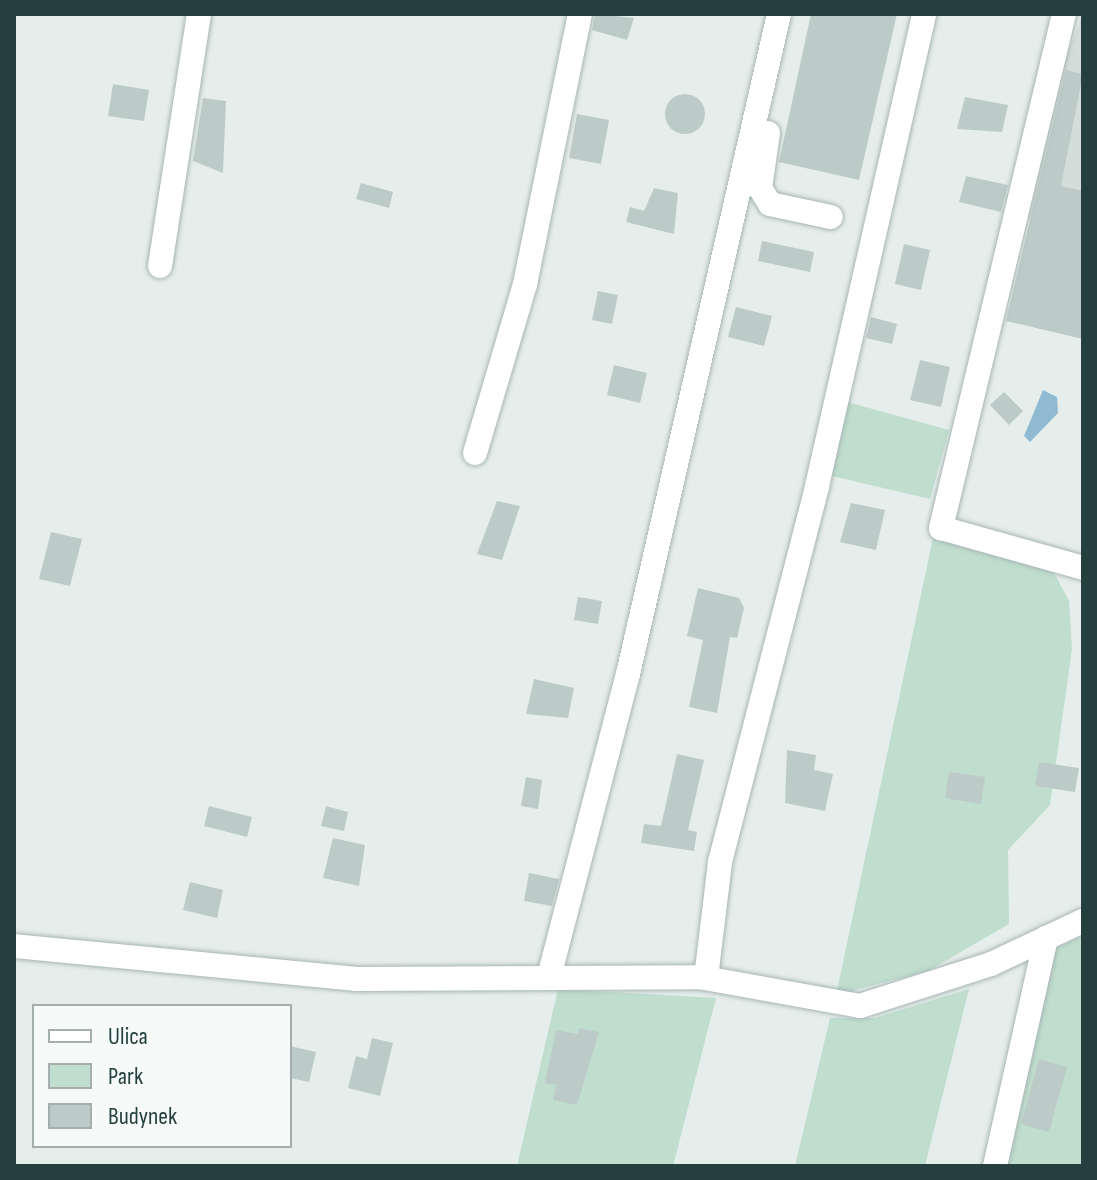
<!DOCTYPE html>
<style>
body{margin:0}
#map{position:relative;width:1097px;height:1180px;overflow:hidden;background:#e5eeeb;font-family:"Sofia Sans Condensed",sans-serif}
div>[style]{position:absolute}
.built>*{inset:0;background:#d3dedb}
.green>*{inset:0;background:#bfdecd}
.water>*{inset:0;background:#8fbad1}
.building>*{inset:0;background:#bdcbc8}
.round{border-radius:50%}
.roads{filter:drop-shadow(0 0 2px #a7b6b3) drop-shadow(0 0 2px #a7b6b3)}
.minor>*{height:24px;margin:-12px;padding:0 12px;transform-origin:12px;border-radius:12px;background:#fff}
span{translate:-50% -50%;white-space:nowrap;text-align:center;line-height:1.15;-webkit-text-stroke:8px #f6faf9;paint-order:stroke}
.frame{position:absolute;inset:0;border:16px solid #243f3d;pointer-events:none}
.legend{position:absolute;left:32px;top:1004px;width:260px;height:144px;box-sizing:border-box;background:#f6faf9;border:2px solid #a2afae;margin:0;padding:10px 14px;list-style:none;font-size:24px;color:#243f3d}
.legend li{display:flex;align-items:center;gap:16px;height:40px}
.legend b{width:40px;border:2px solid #a2afae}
</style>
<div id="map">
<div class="built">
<i style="clip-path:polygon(1083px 14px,1083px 231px,1015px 214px,1018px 177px)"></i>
</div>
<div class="green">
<i style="clip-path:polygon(847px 402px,949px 430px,930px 499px,828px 475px)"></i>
<i style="clip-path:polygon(933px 538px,1053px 571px,1069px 601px,1072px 649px,1050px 805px,1008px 850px,1009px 924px,928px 971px,836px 995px)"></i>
<i style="clip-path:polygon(1083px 936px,1083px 1166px,989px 1166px,1035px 957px)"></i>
<i style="clip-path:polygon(558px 989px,716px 998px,673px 1166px,517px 1166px)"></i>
<i style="clip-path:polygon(969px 989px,925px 1166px,795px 1166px,830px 1018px,875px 1018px)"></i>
</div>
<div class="water">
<i style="clip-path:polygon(1043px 390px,1057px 397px,1058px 413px,1030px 442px,1024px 436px)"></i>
</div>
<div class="building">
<i style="clip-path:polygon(595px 14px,634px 18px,627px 40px,592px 30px)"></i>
<i style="clip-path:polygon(811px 14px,897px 14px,859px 180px,779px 162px)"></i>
<i style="clip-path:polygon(1066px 70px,1083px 74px,1061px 186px,1083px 191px,1083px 339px,1006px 321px)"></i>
<i style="clip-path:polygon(113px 84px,149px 90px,144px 121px,108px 116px)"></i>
<i class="round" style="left:665px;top:94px;width:40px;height:40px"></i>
<i style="clip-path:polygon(965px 97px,1008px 105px,1002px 132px,957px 129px)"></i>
<i style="clip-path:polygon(203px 98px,226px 101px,223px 173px,193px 161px)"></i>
<i style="clip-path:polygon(577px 114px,609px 120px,601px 164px,569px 158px)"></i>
<i style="clip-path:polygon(966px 176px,1008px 185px,1001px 212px,959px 202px)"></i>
<i style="clip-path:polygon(361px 183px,393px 192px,389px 208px,356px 199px)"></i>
<i style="clip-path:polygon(654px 188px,678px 193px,674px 234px,626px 222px,630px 207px,644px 211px)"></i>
<i style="clip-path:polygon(762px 241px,814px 252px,810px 272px,758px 261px)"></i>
<i style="clip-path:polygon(904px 244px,930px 250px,921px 290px,895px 284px)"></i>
<i style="clip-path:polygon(598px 291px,618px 295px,612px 324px,592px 320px)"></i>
<i style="clip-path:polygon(736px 307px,772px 316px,764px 346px,728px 337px)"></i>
<i style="clip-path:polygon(871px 317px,897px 324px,892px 344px,866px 338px)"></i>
<i style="clip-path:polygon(920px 360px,950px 367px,941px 407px,910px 400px)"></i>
<i style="clip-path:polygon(614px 365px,647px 373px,640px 403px,607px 395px)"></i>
<i style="clip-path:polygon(1004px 392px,1023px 411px,1009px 425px,990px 405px)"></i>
<i style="clip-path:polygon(497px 501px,520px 506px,502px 560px,477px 554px)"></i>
<i style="clip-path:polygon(851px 503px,885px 510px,876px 550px,840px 542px)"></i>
<i style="clip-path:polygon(51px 532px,82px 539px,70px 586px,39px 579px)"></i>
<i style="clip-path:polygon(698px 588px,739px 598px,744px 608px,737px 638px,730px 637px,717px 713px,689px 707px,703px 640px,687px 636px)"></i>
<i style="clip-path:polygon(578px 597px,602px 601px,598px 624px,574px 620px)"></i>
<i style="clip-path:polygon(534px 679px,574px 688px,568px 718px,526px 714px)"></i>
<i style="clip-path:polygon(787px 750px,816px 755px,814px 770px,833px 774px,825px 811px,785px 803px)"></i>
<i style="clip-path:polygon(677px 754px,704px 760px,688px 830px,697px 832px,694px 851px,641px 843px,644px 824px,661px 826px)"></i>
<i style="clip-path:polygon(1039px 762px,1079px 768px,1075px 792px,1035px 786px)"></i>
<i style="clip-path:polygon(949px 772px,985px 777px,981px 804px,945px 798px)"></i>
<i style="clip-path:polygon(526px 777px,542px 780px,538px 809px,521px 806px)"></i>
<i style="clip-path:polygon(209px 806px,252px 817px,247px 837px,204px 826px)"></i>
<i style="clip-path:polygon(326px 806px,348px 812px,344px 831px,321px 826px)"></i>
<i style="clip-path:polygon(333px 838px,365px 845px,359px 886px,323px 878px)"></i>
<i style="clip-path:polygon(529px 873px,559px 879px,552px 906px,524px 901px)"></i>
<i style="clip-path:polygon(190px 882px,223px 890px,217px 918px,183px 910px)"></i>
<i style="clip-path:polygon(579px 1028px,599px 1032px,577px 1105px,553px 1100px,556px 1085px,545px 1083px,556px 1030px,578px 1034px)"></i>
<i style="clip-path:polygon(372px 1038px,393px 1043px,380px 1096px,348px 1088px,356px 1056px,367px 1059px)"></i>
<i style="clip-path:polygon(290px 1046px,316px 1052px,309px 1082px,290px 1078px)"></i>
<i style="clip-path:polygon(1039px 1059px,1067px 1067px,1049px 1132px,1021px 1124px)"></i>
</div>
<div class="roads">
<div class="minor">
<i style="left:1064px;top:14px;width:529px;rotate:103.46deg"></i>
<i style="left:941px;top:528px;width:148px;rotate:15.7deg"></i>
<i style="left:768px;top:133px;width:56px;rotate:98.3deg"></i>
<i style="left:760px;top:188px;width:19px;rotate:58deg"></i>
<i style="left:770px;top:204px;width:62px;rotate:12deg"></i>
<i style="left:160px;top:266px;width:255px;rotate:-81.2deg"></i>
<i style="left:475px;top:453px;width:176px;rotate:-73.5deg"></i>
<i style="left:525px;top:284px;width:276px;rotate:-78.5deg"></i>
<i style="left:14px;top:946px;width:343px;rotate:5.5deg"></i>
<i style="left:355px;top:979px;width:344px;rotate:-0.3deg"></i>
<i style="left:699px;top:977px;width:164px;rotate:10.2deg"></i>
<i style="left:860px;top:1006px;width:138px;rotate:-17.8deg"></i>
<i style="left:991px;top:964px;width:102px;rotate:-25.1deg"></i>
<i style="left:550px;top:973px;width:309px;rotate:-75.4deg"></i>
<i style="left:628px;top:674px;width:677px;rotate:-77.11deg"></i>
<i style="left:706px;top:978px;width:117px;rotate:-83.1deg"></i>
<i style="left:720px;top:862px;width:388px;rotate:-75.5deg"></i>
<i style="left:817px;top:486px;width:484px;rotate:-77.2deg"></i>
<i style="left:995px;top:1166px;width:234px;rotate:-77.4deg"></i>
</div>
</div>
<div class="frame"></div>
<ul class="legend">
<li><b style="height:10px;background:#fff"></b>Ulica</li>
<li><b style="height:22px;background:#bfdecd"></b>Park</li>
<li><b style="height:22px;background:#bdcbc8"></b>Budynek</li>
</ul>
</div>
